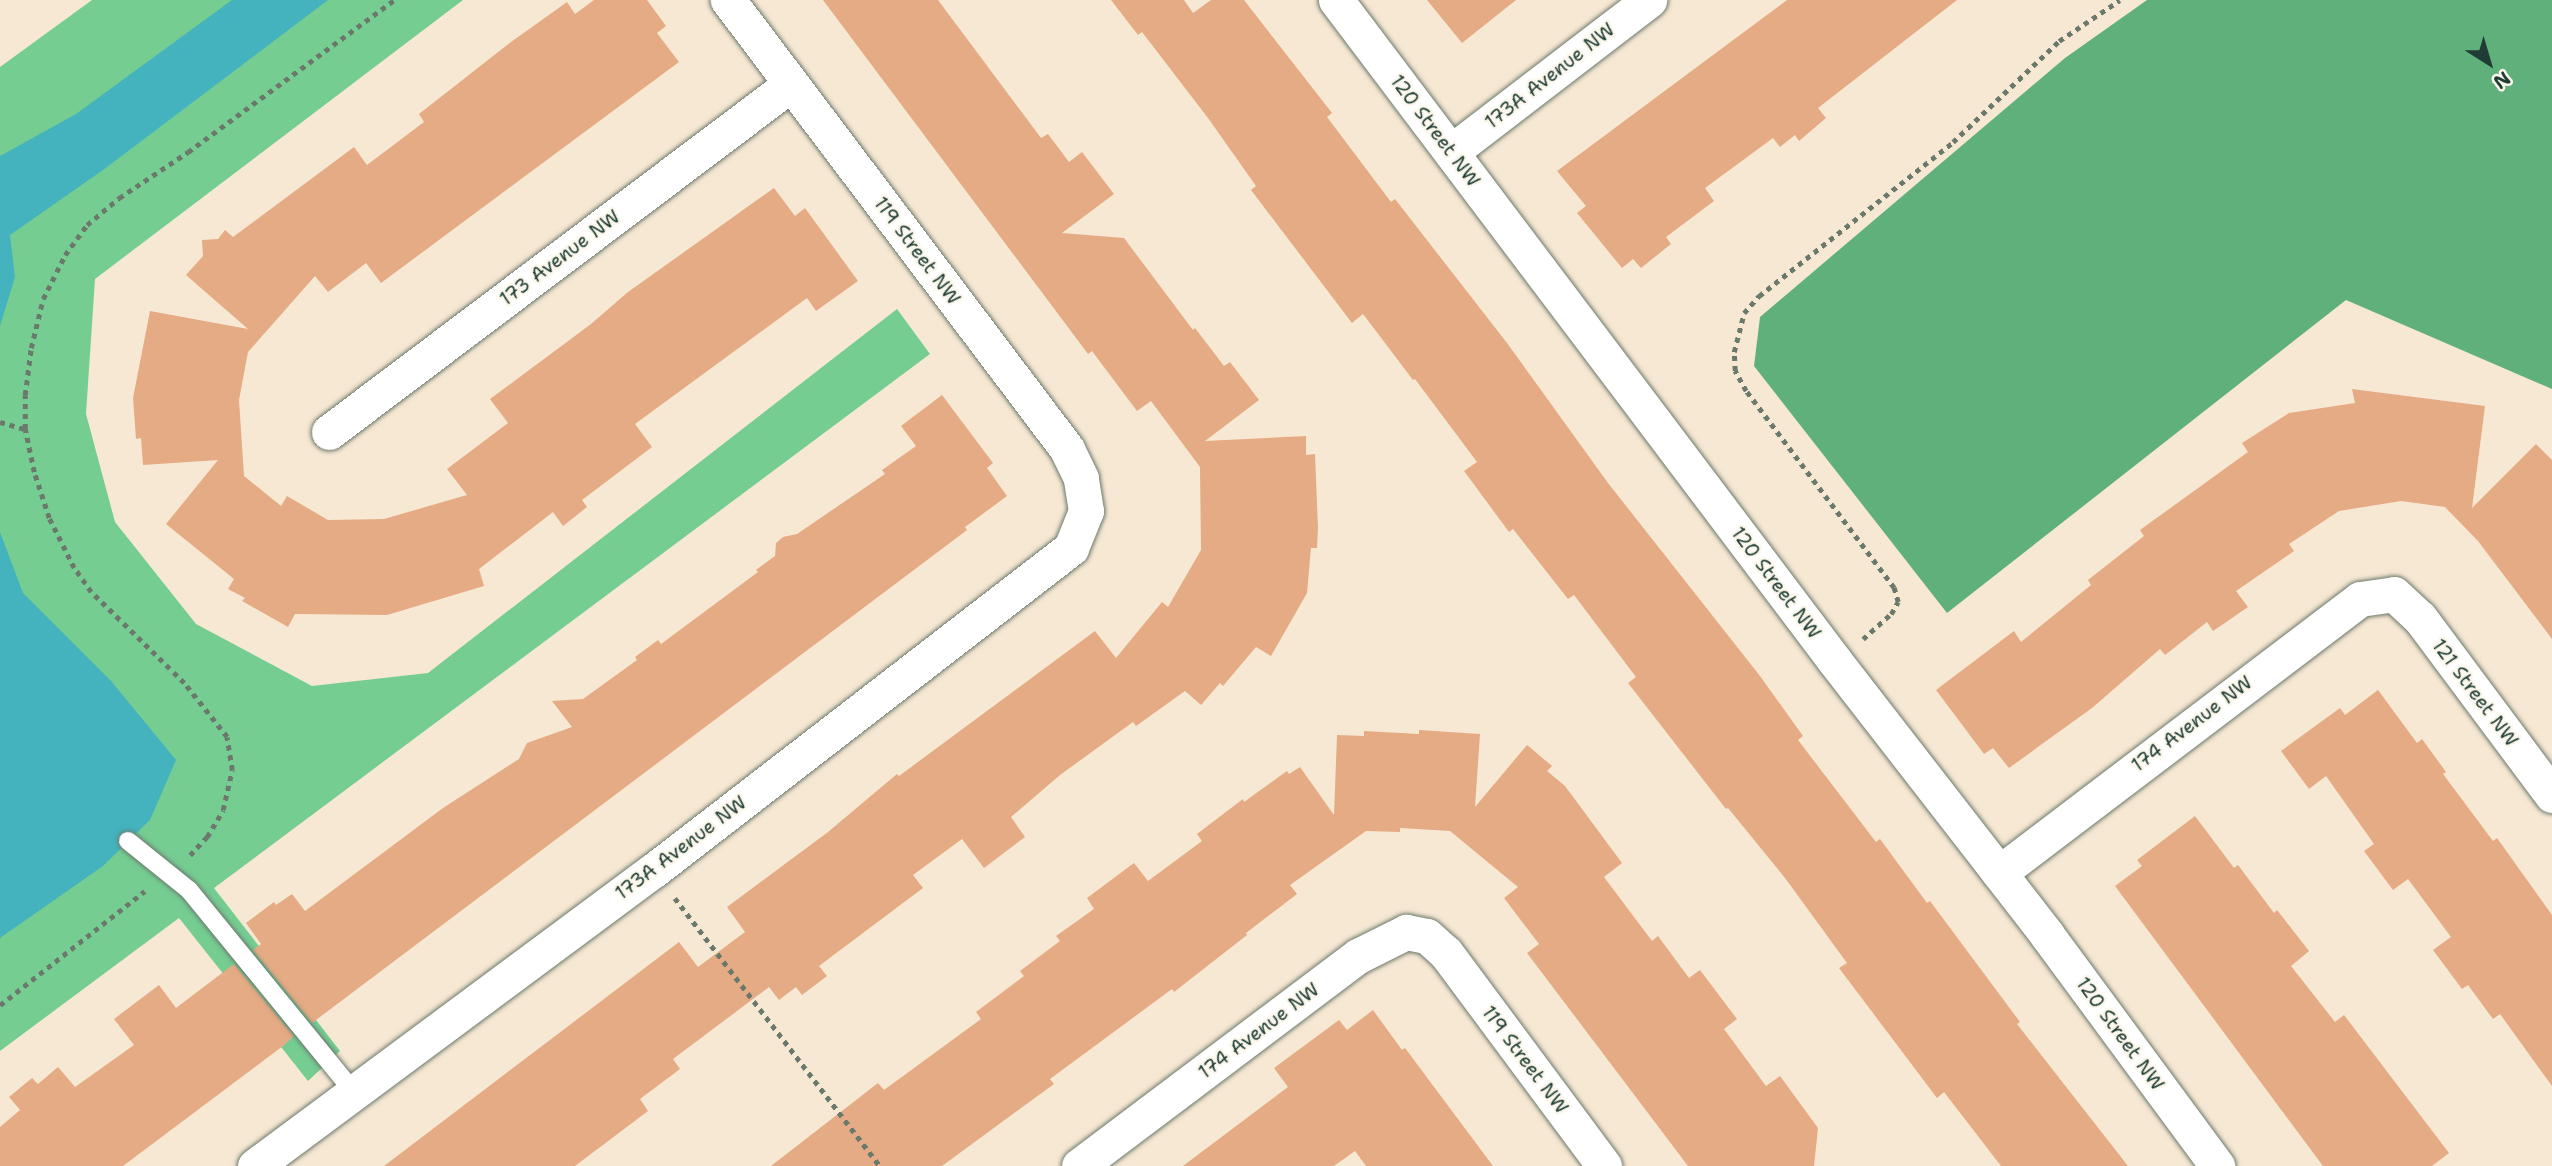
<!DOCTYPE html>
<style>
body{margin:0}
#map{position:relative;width:2552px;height:1166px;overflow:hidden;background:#f7e8d3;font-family:"Shantell Sans",sans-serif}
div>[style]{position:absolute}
.green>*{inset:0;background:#75cd92}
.forest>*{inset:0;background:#60b07c}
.water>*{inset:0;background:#44b3be}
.building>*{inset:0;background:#e5ab84}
.path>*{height:4.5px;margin-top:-2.25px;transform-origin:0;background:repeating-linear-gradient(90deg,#6b796c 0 5px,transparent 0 10px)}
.roads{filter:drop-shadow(0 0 2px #6b796c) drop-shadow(0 0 2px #6b796c)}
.service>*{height:18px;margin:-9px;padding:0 9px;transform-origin:9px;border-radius:9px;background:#fff}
.minor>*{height:35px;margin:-17.5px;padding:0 17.5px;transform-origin:17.5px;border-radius:17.5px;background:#fff}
span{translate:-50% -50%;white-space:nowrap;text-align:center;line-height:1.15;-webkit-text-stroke:5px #fbf7ec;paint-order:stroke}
.street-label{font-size:19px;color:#1f3d34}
.north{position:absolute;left:2454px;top:28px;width:70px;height:70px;-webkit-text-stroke:5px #fbf7ec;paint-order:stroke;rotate:143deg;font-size:19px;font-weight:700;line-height:28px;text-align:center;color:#1f3d34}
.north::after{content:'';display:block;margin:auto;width:24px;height:32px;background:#1f3d34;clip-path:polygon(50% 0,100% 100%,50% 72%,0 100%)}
</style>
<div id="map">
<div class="green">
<i style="clip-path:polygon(92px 0,463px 0,95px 279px,86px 414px,115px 522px,196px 624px,312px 686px,428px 673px,897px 309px,930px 354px,214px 888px,340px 1051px,308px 1081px,179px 918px,0 1051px,0 67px)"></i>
</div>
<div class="forest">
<i style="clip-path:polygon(2147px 0,2552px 0,2552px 389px,2346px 300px,1947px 613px,1754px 366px,1760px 317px,2065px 58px)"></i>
</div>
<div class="water">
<i style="clip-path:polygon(232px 0,328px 0,103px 170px,10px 235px,15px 277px,0 326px,0 156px,76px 114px)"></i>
<i style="clip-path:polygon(0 532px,23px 593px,111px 681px,176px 760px,150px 820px,103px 866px,0 938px)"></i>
</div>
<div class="building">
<i style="clip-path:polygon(594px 0,647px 0,666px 26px,657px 33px,679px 62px,381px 283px,366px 263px,328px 292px,315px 276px,248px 352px,239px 400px,244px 476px,281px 506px,287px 496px,328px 520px,384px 519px,467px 495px,447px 469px,508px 423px,490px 399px,591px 324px,628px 292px,774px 188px,795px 216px,805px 208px,858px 281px,816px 311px,807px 298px,635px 424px,652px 447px,582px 500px,587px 507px,563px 526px,553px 512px,479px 569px,484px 586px,387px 615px,295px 614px,288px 627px,242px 601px,245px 598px,228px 589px,234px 579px,166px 524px,218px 460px,143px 465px,141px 438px,136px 439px,133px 398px,150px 311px,248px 329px,186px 275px,203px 256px,202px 240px,218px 239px,225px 230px,233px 237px,354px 147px,367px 165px,424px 122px,419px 114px,511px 42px,567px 2px,575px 14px)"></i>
<i style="clip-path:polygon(823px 0,938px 0,1041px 138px,1048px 134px,1069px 162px,1082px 152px,1114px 194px,1062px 233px,1124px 238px,1193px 330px,1195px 328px,1224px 366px,1230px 362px,1259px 400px,1205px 441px,1306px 436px,1306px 455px,1315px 454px,1318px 528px,1317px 548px,1311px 548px,1307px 593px,1271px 656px,1256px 647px,1223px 686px,1220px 683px,1201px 705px,1185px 691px,1136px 726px,1133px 722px,1060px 775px,1011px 817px,1025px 837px,984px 868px,962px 839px,913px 875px,923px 888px,819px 966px,827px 976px,802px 995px,796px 987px,779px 1000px,769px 987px,673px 1059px,680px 1069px,640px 1099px,648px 1111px,575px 1166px,384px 1166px,679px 942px,698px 967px,745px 932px,727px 907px,828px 832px,897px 774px,899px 776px,1095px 631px,1116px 658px,1162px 602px,1168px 607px,1201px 550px,1200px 467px,1151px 401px,1137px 411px,1092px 351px,1088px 354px)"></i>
<i style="clip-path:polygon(1111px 0,1184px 0,1193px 13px,1211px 0,1244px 0,1332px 113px,1327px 117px,1391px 202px,1395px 199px,1507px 343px,1608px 483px,1760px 676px,1803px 736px,1798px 740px,1876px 842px,1880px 839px,1927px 903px,1930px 901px,2020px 1022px,2017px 1024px,2128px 1166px,2001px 1166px,1944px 1092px,1937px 1098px,1839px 968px,1847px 963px,1785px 878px,1728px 808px,1726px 809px,1628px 683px,1636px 677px,1574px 595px,1568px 599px,1513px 529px,1509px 532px,1464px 471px,1477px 462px,1415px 379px,1413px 380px,1363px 314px,1352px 323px,1251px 190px,1256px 186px,1208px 118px,1142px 32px,1138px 35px)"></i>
<i style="clip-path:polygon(1427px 0,1516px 0,1462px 43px)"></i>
<i style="clip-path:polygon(1787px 0,1957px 0,1818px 108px,1826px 118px,1799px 141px,1795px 135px,1780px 147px,1773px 138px,1705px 188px,1714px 201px,1666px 237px,1671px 244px,1641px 268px,1633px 259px,1622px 268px,1577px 213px,1586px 206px,1557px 171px)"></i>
<i style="clip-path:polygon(2352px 389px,2485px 406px,2472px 508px,2536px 444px,2552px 460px,2552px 639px,2478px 541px,2445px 507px,2401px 501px,2339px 511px,2289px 544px,2294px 551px,2236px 591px,2248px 607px,2213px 631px,2207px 622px,2165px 655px,2160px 649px,2092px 708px,2009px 768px,1993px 748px,1984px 754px,1936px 690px,2014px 631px,2021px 642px,2091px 585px,2088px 580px,2144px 536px,2140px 530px,2248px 452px,2242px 443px,2289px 413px,2355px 403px)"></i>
<i style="clip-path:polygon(942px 395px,993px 463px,987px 468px,1007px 496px,965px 527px,967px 530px,312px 1023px,253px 950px,261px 944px,246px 923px,274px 902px,276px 905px,292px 894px,305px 911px,443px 808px,519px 759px,527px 743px,572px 727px,552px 701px,583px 699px,637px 660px,635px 657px,658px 640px,661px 644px,758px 572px,756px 570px,775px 556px,776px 543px,783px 537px,797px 534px,885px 474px,882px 470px,916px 446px,901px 426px)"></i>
<i style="clip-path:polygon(2378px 690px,2417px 743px,2422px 739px,2446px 772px,2443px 774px,2493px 841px,2497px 838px,2552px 915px,2552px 1086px,2500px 1014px,2493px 1019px,2468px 985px,2462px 989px,2433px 950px,2451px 937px,2408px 879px,2393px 890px,2364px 851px,2374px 844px,2326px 776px,2309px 789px,2281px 751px,2340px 708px,2345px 715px)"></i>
<i style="clip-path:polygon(1419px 730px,1480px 734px,1475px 807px,1527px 745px,1552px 766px,1547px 771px,1565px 786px,1622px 863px,1604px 877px,1652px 941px,1658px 936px,1689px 978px,1700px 970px,1737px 1019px,1724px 1029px,1766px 1086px,1780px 1076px,1818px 1128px,1814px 1166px,1688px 1166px,1527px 953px,1539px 944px,1504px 898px,1518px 887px,1450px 831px,1400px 828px,1400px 832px,1366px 831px,1290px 885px,1297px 894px,1246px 933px,1247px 935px,1174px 992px,1172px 989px,1050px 1079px,1054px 1084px,942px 1166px,771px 1166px,878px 1083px,884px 1090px,981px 1019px,976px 1012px,1024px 976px,1020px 971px,1060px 941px,1056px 936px,1094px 909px,1087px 898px,1134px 863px,1148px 881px,1202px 841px,1197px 834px,1243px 799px,1244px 802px,1287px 771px,1289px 774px,1300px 767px,1334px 815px,1337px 735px,1364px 736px,1364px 731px,1419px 734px)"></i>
<i style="clip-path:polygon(2195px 816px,2234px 868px,2238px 865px,2274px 913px,2277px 910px,2309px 951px,2291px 966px,2335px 1022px,2344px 1015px,2449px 1153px,2432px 1166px,2323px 1166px,2115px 886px,2142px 866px,2137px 860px)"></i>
<i style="clip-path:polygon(234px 964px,294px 1036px,283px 1046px,123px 1166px,0 1166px,0 1127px,20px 1110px,9px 1097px,32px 1078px,38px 1084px,58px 1067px,75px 1087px,134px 1045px,114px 1019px,159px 985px,176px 1008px)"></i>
<i style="clip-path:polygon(1373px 1010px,1402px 1050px,1405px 1048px,1493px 1166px,1366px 1166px,1355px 1151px,1334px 1166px,1183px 1166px,1288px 1087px,1274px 1068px,1339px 1020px,1347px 1030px)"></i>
</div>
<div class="path">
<i style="left:0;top:422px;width:26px;rotate:16deg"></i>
<i style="left:1863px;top:639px;width:38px;rotate:-42deg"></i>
<i style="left:1891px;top:614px;width:14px;rotate:-60deg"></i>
<i style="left:1898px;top:602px;width:15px;rotate:-106deg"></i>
<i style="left:1894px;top:588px;width:246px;rotate:-126.9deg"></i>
<i style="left:1746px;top:391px;width:23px;rotate:-119deg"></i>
<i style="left:1735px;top:371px;width:19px;rotate:-93deg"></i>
<i style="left:1734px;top:352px;width:40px;rotate:-75.6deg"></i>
<i style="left:1744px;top:313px;width:23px;rotate:-49deg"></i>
<i style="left:1759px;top:296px;width:248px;rotate:-38.4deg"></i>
<i style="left:1953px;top:142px;width:146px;rotate:-43.6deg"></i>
<i style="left:2059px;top:41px;width:73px;rotate:-33.9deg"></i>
<i style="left:190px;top:855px;width:25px;rotate:-47deg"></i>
<i style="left:207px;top:837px;width:31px;rotate:-59deg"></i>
<i style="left:223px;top:810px;width:41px;rotate:-77.3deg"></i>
<i style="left:232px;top:770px;width:33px;rotate:-99deg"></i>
<i style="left:227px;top:737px;width:69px;rotate:-128.5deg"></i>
<i style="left:184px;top:683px;width:130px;rotate:-135.6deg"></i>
<i style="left:91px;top:592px;width:29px;rotate:-125deg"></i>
<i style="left:74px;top:568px;width:56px;rotate:-116.6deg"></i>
<i style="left:49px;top:518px;width:48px;rotate:-108.1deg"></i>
<i style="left:34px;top:472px;width:44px;rotate:-101.8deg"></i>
<i style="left:25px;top:429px;width:34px;rotate:-90deg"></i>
<i style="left:25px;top:395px;width:47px;rotate:-82.7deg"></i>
<i style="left:31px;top:348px;width:50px;rotate:-76.2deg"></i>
<i style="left:43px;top:299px;width:49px;rotate:-63.4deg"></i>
<i style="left:65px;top:255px;width:37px;rotate:-54deg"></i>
<i style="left:87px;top:225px;width:42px;rotate:-40.2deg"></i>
<i style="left:119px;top:198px;width:83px;rotate:-33.7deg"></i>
<i style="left:188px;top:152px;width:256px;rotate:-36.4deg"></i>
<i style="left:675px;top:898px;width:337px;rotate:52.6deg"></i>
<i style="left:0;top:1005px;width:184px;rotate:-38.2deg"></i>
</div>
<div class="roads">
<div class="service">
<i style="left:128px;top:841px;width:78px;rotate:38.8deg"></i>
<i style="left:189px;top:890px;width:261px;rotate:50.8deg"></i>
</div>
<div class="minor">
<i style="left:1336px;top:0;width:827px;rotate:52.96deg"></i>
<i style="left:1834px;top:660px;width:348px;rotate:52.2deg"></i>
<i style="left:2047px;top:935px;width:287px;rotate:53.6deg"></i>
<i style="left:1451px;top:152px;width:250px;rotate:-37.5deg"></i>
<i style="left:329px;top:432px;width:578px;rotate:-36.99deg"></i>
<i style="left:1999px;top:873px;width:453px;rotate:-37.2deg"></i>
<i style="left:2360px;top:599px;width:34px;rotate:-8deg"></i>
<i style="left:2394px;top:594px;width:35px;rotate:43deg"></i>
<i style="left:2420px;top:618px;width:221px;rotate:53.3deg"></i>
<i style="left:255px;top:1166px;width:497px;rotate:-36.6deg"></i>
<i style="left:654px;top:870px;width:527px;rotate:-37.67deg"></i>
<i style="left:1071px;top:548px;width:40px;rotate:-68deg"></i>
<i style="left:1086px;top:511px;width:33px;rotate:-99deg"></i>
<i style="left:1081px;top:478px;width:32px;rotate:-116deg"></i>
<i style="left:1067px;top:449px;width:563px;rotate:-127.05deg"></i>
<i style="left:1079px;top:1166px;width:349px;rotate:-37deg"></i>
<i style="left:1358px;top:956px;width:54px;rotate:-26.6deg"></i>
<i style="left:1406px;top:932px;width:21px;rotate:11deg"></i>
<i style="left:1427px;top:936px;width:25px;rotate:42deg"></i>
<i style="left:1446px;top:953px;width:265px;rotate:53.4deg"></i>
</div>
</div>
<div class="street-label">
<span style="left:1550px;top:76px;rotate:-38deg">173A Avenue NW</span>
<span style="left:1435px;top:131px;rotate:53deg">120 Street NW</span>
<span style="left:917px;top:251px;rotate:53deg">119 Street NW</span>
<span style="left:560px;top:258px;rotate:-37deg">173 Avenue NW</span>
<span style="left:1776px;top:583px;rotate:53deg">120 Street NW</span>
<span style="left:2475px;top:693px;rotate:53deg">121 Street NW</span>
<span style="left:2192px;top:724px;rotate:-37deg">174 Avenue NW</span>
<span style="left:681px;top:848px;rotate:-37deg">173A Avenue NW</span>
<span style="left:1259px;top:1031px;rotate:-37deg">174 Avenue NW</span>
<span style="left:2120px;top:1034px;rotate:54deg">120 Street NW</span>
<span style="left:1525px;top:1060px;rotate:53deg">119 Street NW</span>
</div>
<div class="north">N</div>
</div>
